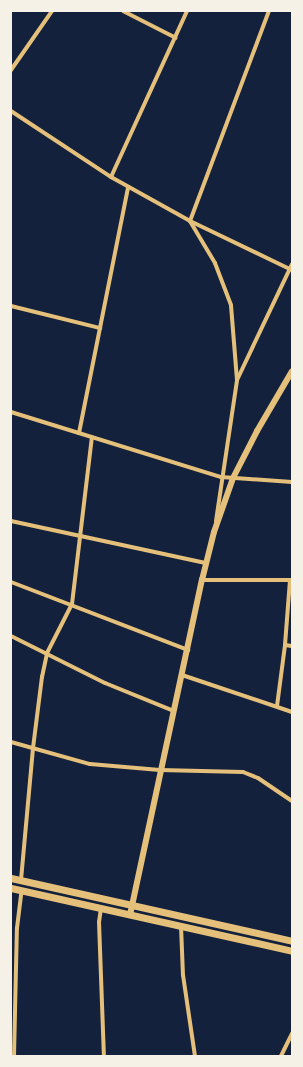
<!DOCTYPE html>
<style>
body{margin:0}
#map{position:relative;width:303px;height:1067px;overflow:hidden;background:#14213d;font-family:Inter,sans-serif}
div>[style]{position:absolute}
.minor>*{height:4px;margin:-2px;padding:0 2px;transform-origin:2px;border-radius:2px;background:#e5c07b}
.secondary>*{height:6px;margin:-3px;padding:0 3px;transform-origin:3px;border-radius:3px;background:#e5c07b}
.trunk>*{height:7px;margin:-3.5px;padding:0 3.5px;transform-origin:3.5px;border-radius:3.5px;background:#e5c07b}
span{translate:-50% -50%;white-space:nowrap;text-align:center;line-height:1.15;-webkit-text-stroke:3px #f6f1e7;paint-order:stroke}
.frame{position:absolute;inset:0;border:12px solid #f6f1e7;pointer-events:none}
</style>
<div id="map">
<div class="minor">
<i style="left:123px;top:11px;width:59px;rotate:27deg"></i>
<i style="left:11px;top:70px;width:72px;rotate:-55.2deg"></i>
<i style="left:11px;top:111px;width:120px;rotate:33.4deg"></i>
<i style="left:111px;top:177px;width:90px;rotate:29.1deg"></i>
<i style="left:190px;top:221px;width:113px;rotate:25.7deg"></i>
<i style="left:111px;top:177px;width:183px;rotate:-65.4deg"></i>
<i style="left:11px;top:306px;width:92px;rotate:13.9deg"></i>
<i style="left:237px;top:380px;width:75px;rotate:-94.6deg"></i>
<i style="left:231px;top:305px;width:45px;rotate:-110.9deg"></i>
<i style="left:215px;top:263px;width:49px;rotate:-120.8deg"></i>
<i style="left:190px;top:221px;width:224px;rotate:-69.4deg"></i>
<i style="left:11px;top:412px;width:220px;rotate:17.2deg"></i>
<i style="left:221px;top:477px;width:71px;rotate:4deg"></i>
<i style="left:79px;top:433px;width:251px;rotate:-78.7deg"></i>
<i style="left:11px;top:521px;width:199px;rotate:12.2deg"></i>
<i style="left:216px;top:521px;width:143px;rotate:-81.5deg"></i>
<i style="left:237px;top:380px;width:128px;rotate:-64.6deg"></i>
<i style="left:202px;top:580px;width:90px"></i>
<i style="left:11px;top:582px;width:190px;rotate:21deg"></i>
<i style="left:11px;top:636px;width:105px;rotate:26.6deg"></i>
<i style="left:105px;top:683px;width:74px;rotate:22.1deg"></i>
<i style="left:285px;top:645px;width:7px;rotate:8deg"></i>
<i style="left:182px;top:675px;width:116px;rotate:18.6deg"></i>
<i style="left:277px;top:706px;width:62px;rotate:-82.5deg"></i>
<i style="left:285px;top:645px;width:65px;rotate:-85.6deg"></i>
<i style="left:11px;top:742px;width:82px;rotate:15.6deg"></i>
<i style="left:90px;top:764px;width:70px;rotate:4.9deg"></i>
<i style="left:160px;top:770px;width:83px;rotate:1.4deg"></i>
<i style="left:243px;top:772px;width:16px;rotate:22deg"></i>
<i style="left:258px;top:778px;width:41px;rotate:34.1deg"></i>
<i style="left:21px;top:880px;width:133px;rotate:-84.8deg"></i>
<i style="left:33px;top:748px;width:72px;rotate:-82.8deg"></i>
<i style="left:42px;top:677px;width:25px;rotate:-78deg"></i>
<i style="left:47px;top:653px;width:55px;rotate:-63deg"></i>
<i style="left:72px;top:604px;width:168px;rotate:-83.2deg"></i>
<i style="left:101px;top:908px;width:14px;rotate:98deg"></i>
<i style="left:99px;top:922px;width:134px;rotate:87.9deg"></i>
<i style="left:181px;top:926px;width:49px;rotate:87.7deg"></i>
<i style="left:183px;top:975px;width:82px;rotate:81.6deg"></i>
<i style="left:14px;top:1056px;width:128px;rotate:-88.7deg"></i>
<i style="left:17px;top:928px;width:38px;rotate:-83deg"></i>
<i style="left:281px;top:1056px;width:25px;rotate:-64deg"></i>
</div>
<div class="secondary">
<i style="left:130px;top:915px;width:343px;rotate:-77.9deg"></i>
<i style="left:202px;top:580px;width:49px;rotate:-76deg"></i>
<i style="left:214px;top:532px;width:57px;rotate:-70.6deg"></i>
<i style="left:233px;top:478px;width:53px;rotate:-62.9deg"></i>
<i style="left:257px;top:431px;width:69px;rotate:-59.7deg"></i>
</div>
<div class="trunk">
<i style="left:11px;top:878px;width:288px;rotate:12.6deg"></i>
<i style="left:11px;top:888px;width:288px;rotate:12.6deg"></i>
</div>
<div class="frame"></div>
</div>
